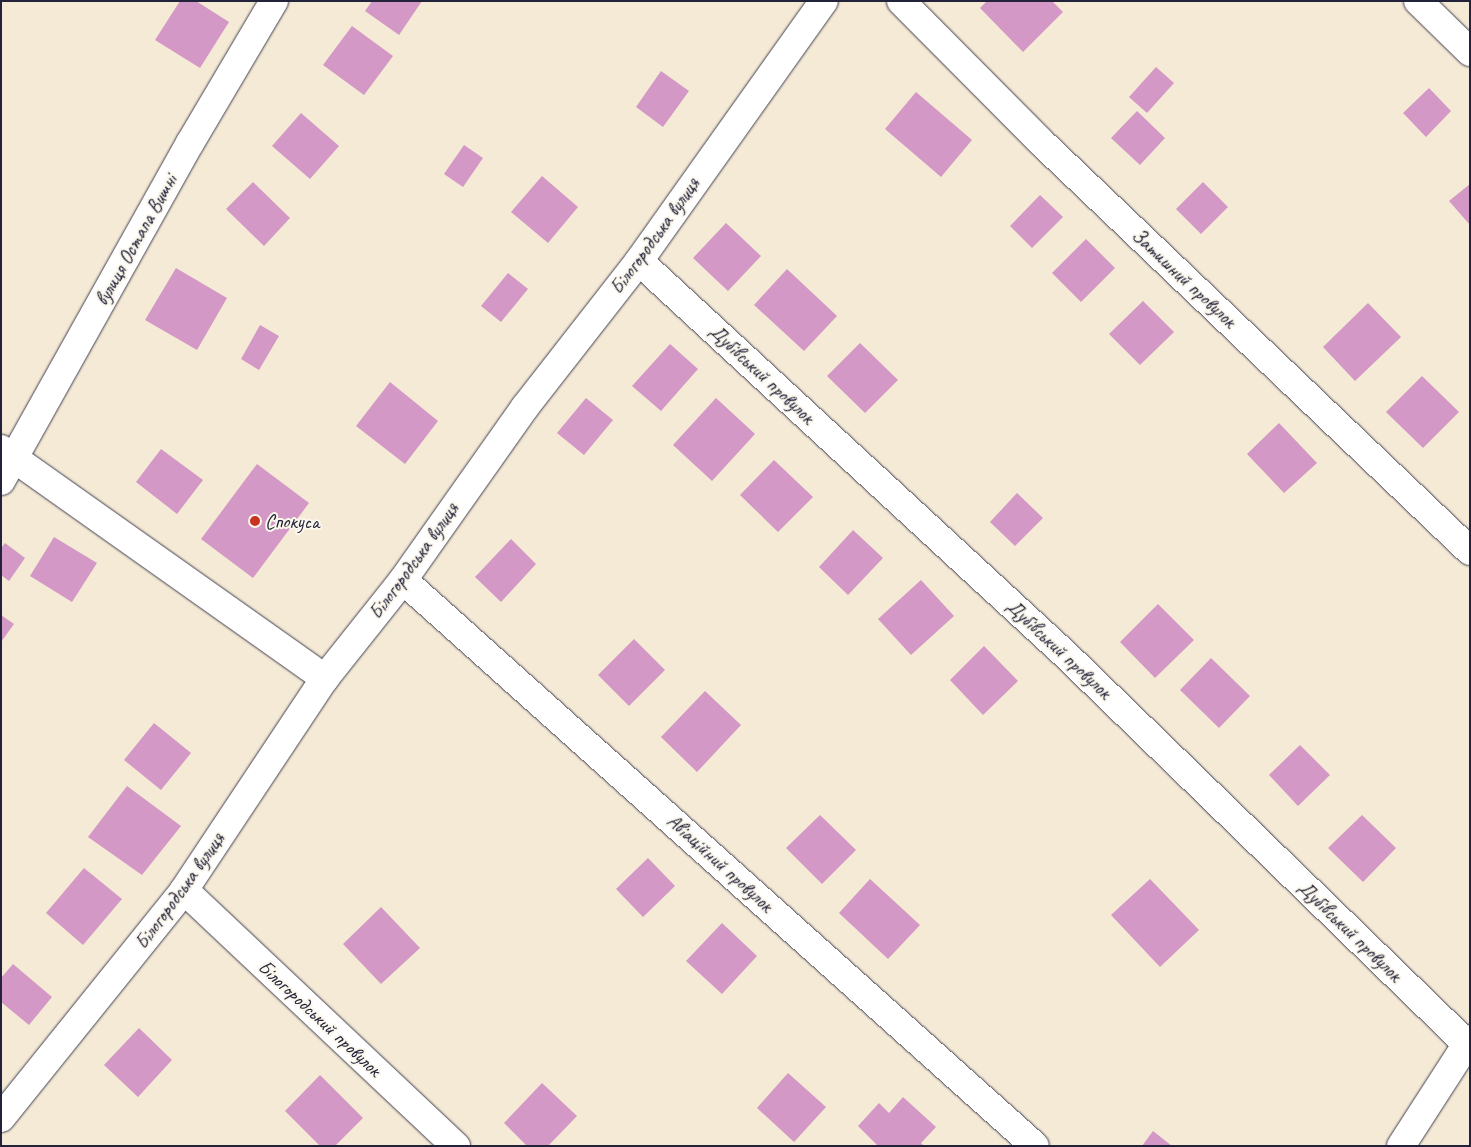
<!DOCTYPE html>
<meta charset="utf-8">
<style>
body{margin:0}
#map{position:relative;width:1471px;height:1147px;overflow:hidden;background:#f5ead5;font-family:Caveat,sans-serif}
div>[style]{position:absolute}
.building>*{inset:0;background:#d398c5}
.roads{filter:drop-shadow(0 0 1px #424052) drop-shadow(0 0 1px #424052)}
.minor>*{height:28px;margin:-14px;padding:0 14px;transform-origin:14px;border-radius:14px;background:#fff}
.dots>*{width:14px;height:14px;translate:-50% -50%;box-sizing:border-box;border:2px solid #fbf7ec;border-radius:50%}
span{translate:-50% -50%;white-space:nowrap;text-align:center;line-height:1.15;-webkit-text-stroke:4px #fbf7ec;paint-order:stroke}
.street-label{font-size:20px;color:#22223b}
.poi-label{font-size:20px;color:#22223b}
.left{translate:0 -50%;text-align:left}
.frame{position:absolute;inset:0;border:2px solid #22223b;pointer-events:none}
</style>
<div id="map">
<div class="building">
<i style="clip-path:polygon(180px 1px,196px 1px,229px 22px,200px 68px,155px 40px)"></i>
<i style="clip-path:polygon(372px 1px,422px 1px,399px 35px,365px 11px)"></i>
<i style="clip-path:polygon(987px 1px,1052px 1px,1063px 12px,1023px 52px,980px 8px)"></i>
<i style="clip-path:polygon(352px 26px,393px 56px,364px 95px,323px 65px)"></i>
<i style="clip-path:polygon(1156px 67px,1174px 83px,1147px 113px,1129px 97px)"></i>
<i style="clip-path:polygon(661px 71px,689px 91px,663px 127px,636px 107px)"></i>
<i style="clip-path:polygon(1429px 88px,1451px 111px,1426px 137px,1403px 113px)"></i>
<i style="clip-path:polygon(916px 92px,972px 140px,941px 177px,885px 129px)"></i>
<i style="clip-path:polygon(1137px 111px,1165px 138px,1140px 165px,1111px 138px)"></i>
<i style="clip-path:polygon(301px 113px,339px 146px,310px 179px,272px 146px)"></i>
<i style="clip-path:polygon(464px 145px,483px 158px,463px 187px,444px 174px)"></i>
<i style="clip-path:polygon(542px 176px,578px 207px,548px 243px,511px 212px)"></i>
<i style="clip-path:polygon(253px 182px,290px 218px,264px 246px,226px 209px)"></i>
<i style="clip-path:polygon(1203px 182px,1228px 207px,1201px 234px,1176px 209px)"></i>
<i style="clip-path:polygon(1470px 184px,1470px 225px,1449px 201px)"></i>
<i style="clip-path:polygon(1040px 195px,1063px 217px,1032px 248px,1010px 226px)"></i>
<i style="clip-path:polygon(726px 223px,761px 256px,728px 291px,693px 258px)"></i>
<i style="clip-path:polygon(1086px 239px,1115px 268px,1081px 302px,1052px 273px)"></i>
<i style="clip-path:polygon(176px 268px,227px 298px,197px 350px,145px 320px)"></i>
<i style="clip-path:polygon(787px 269px,837px 316px,804px 351px,754px 305px)"></i>
<i style="clip-path:polygon(508px 273px,528px 289px,501px 322px,481px 306px)"></i>
<i style="clip-path:polygon(1143px 301px,1174px 332px,1140px 365px,1109px 334px)"></i>
<i style="clip-path:polygon(1368px 303px,1401px 337px,1355px 381px,1323px 347px)"></i>
<i style="clip-path:polygon(260px 325px,279px 336px,259px 370px,241px 359px)"></i>
<i style="clip-path:polygon(860px 343px,898px 380px,865px 413px,827px 376px)"></i>
<i style="clip-path:polygon(670px 344px,698px 369px,661px 411px,632px 386px)"></i>
<i style="clip-path:polygon(1422px 376px,1459px 412px,1423px 448px,1386px 412px)"></i>
<i style="clip-path:polygon(390px 382px,438px 421px,405px 464px,356px 426px)"></i>
<i style="clip-path:polygon(586px 398px,613px 420px,584px 455px,557px 433px)"></i>
<i style="clip-path:polygon(716px 398px,755px 434px,712px 481px,673px 445px)"></i>
<i style="clip-path:polygon(1279px 423px,1317px 463px,1284px 493px,1247px 454px)"></i>
<i style="clip-path:polygon(161px 449px,203px 480px,177px 514px,136px 482px)"></i>
<i style="clip-path:polygon(774px 460px,813px 497px,778px 532px,740px 495px)"></i>
<i style="clip-path:polygon(257px 464px,309px 503px,253px 578px,201px 539px)"></i>
<i style="clip-path:polygon(1017px 493px,1043px 518px,1015px 546px,990px 522px)"></i>
<i style="clip-path:polygon(853px 530px,883px 558px,848px 595px,819px 567px)"></i>
<i style="clip-path:polygon(54px 537px,97px 563px,72px 602px,30px 576px)"></i>
<i style="clip-path:polygon(511px 539px,536px 564px,501px 602px,475px 577px)"></i>
<i style="clip-path:polygon(5px 543px,25px 558px,9px 581px,1px 575px,1px 548px)"></i>
<i style="clip-path:polygon(921px 580px,954px 616px,911px 655px,878px 619px)"></i>
<i style="clip-path:polygon(1158px 604px,1194px 640px,1155px 678px,1120px 642px)"></i>
<i style="clip-path:polygon(1px 615px,14px 624px,1px 642px)"></i>
<i style="clip-path:polygon(634px 639px,665px 670px,629px 706px,598px 675px)"></i>
<i style="clip-path:polygon(984px 646px,1018px 681px,983px 715px,950px 680px)"></i>
<i style="clip-path:polygon(1211px 658px,1250px 696px,1219px 728px,1180px 690px)"></i>
<i style="clip-path:polygon(705px 691px,741px 725px,697px 772px,661px 737px)"></i>
<i style="clip-path:polygon(154px 723px,191px 753px,161px 790px,124px 760px)"></i>
<i style="clip-path:polygon(1300px 745px,1330px 775px,1298px 806px,1269px 775px)"></i>
<i style="clip-path:polygon(127px 786px,181px 826px,142px 875px,88px 837px)"></i>
<i style="clip-path:polygon(820px 815px,856px 850px,822px 884px,786px 848px)"></i>
<i style="clip-path:polygon(1362px 815px,1396px 848px,1363px 882px,1328px 848px)"></i>
<i style="clip-path:polygon(648px 858px,675px 886px,643px 917px,616px 889px)"></i>
<i style="clip-path:polygon(84px 868px,122px 899px,83px 945px,46px 913px)"></i>
<i style="clip-path:polygon(870px 879px,920px 925px,888px 959px,839px 913px)"></i>
<i style="clip-path:polygon(1150px 879px,1199px 930px,1160px 967px,1111px 915px)"></i>
<i style="clip-path:polygon(381px 907px,420px 948px,381px 984px,343px 944px)"></i>
<i style="clip-path:polygon(722px 923px,757px 956px,722px 994px,686px 961px)"></i>
<i style="clip-path:polygon(13px 964px,52px 997px,29px 1025px,1px 1002px,1px 978px)"></i>
<i style="clip-path:polygon(139px 1028px,172px 1060px,138px 1097px,104px 1065px)"></i>
<i style="clip-path:polygon(788px 1073px,826px 1107px,794px 1142px,757px 1108px)"></i>
<i style="clip-path:polygon(320px 1075px,363px 1118px,335px 1146px,320px 1146px,285px 1111px)"></i>
<i style="clip-path:polygon(542px 1083px,577px 1116px,548px 1146px,527px 1146px,504px 1123px)"></i>
<i style="clip-path:polygon(903px 1097px,936px 1127px,921px 1143px,924px 1146px,878px 1146px,858px 1126px,879px 1103px,889px 1113px)"></i>
<i style="clip-path:polygon(1153px 1131px,1172px 1146px,1142px 1146px)"></i>
</div>
<div class="roads">
<div class="minor">
<i style="left:901px;top:1px;width:197px;rotate:45.2deg"></i>
<i style="left:1040px;top:141px;width:594px;rotate:43.64deg"></i>
<i style="left:1418px;top:1px;width:73px;rotate:44.4deg"></i>
<i style="left:639px;top:261px;width:582px;rotate:42.7deg"></i>
<i style="left:1067px;top:656px;width:562px;rotate:44.13deg"></i>
<i style="left:1px;top:449px;width:397px;rotate:35.3deg"></i>
<i style="left:1px;top:481px;width:387px;rotate:-60.8deg"></i>
<i style="left:190px;top:143px;width:165px;rotate:-59.4deg"></i>
<i style="left:403px;top:580px;width:848px;rotate:41.85deg"></i>
<i style="left:184px;top:890px;width:374px;rotate:43.3deg"></i>
<i style="left:1px;top:1118px;width:292px;rotate:-51.2deg"></i>
<i style="left:184px;top:890px;width:255px;rotate:-56.4deg"></i>
<i style="left:325px;top:678px;width:125px;rotate:-51.5deg"></i>
<i style="left:403px;top:580px;width:212px;rotate:-54.8deg"></i>
<i style="left:525px;top:407px;width:185px;rotate:-52deg"></i>
<i style="left:639px;top:261px;width:319px;rotate:-54.6deg"></i>
<i style="left:1401px;top:1146px;width:127px;rotate:-57.2deg"></i>
</div>
</div>
<div class="dots">
<i style="left:255px;top:521px;background:#c8321e"></i>
</div>
<div class="street-label">
<span style="left:655px;top:236px;rotate:-54deg">Білогородська вулиця</span>
<span style="left:136px;top:240px;rotate:-61deg">вулиця Остапа Вишні</span>
<span style="left:1184px;top:278px;rotate:43deg">Затишний провулок</span>
<span style="left:762px;top:374px;rotate:43deg">Дубівський провулок</span>
<span style="left:414px;top:561px;rotate:-54deg">Білогородська вулиця</span>
<span style="left:1059px;top:649px;rotate:43deg">Дубівський провулок</span>
<span style="left:720px;top:863px;rotate:42deg">Авіаційний провулок</span>
<span style="left:180px;top:891px;rotate:-54deg">Білогородська вулиця</span>
<span style="left:1350px;top:931px;rotate:44deg">Дубівський провулок</span>
<span style="left:320px;top:1018px;rotate:43deg">Білогородський провулок</span>
</div>
<div class="poi-label">
<span class="left" style="left:265px;top:521px">Спокуса</span>
</div>
<div class="frame"></div>
</div>
